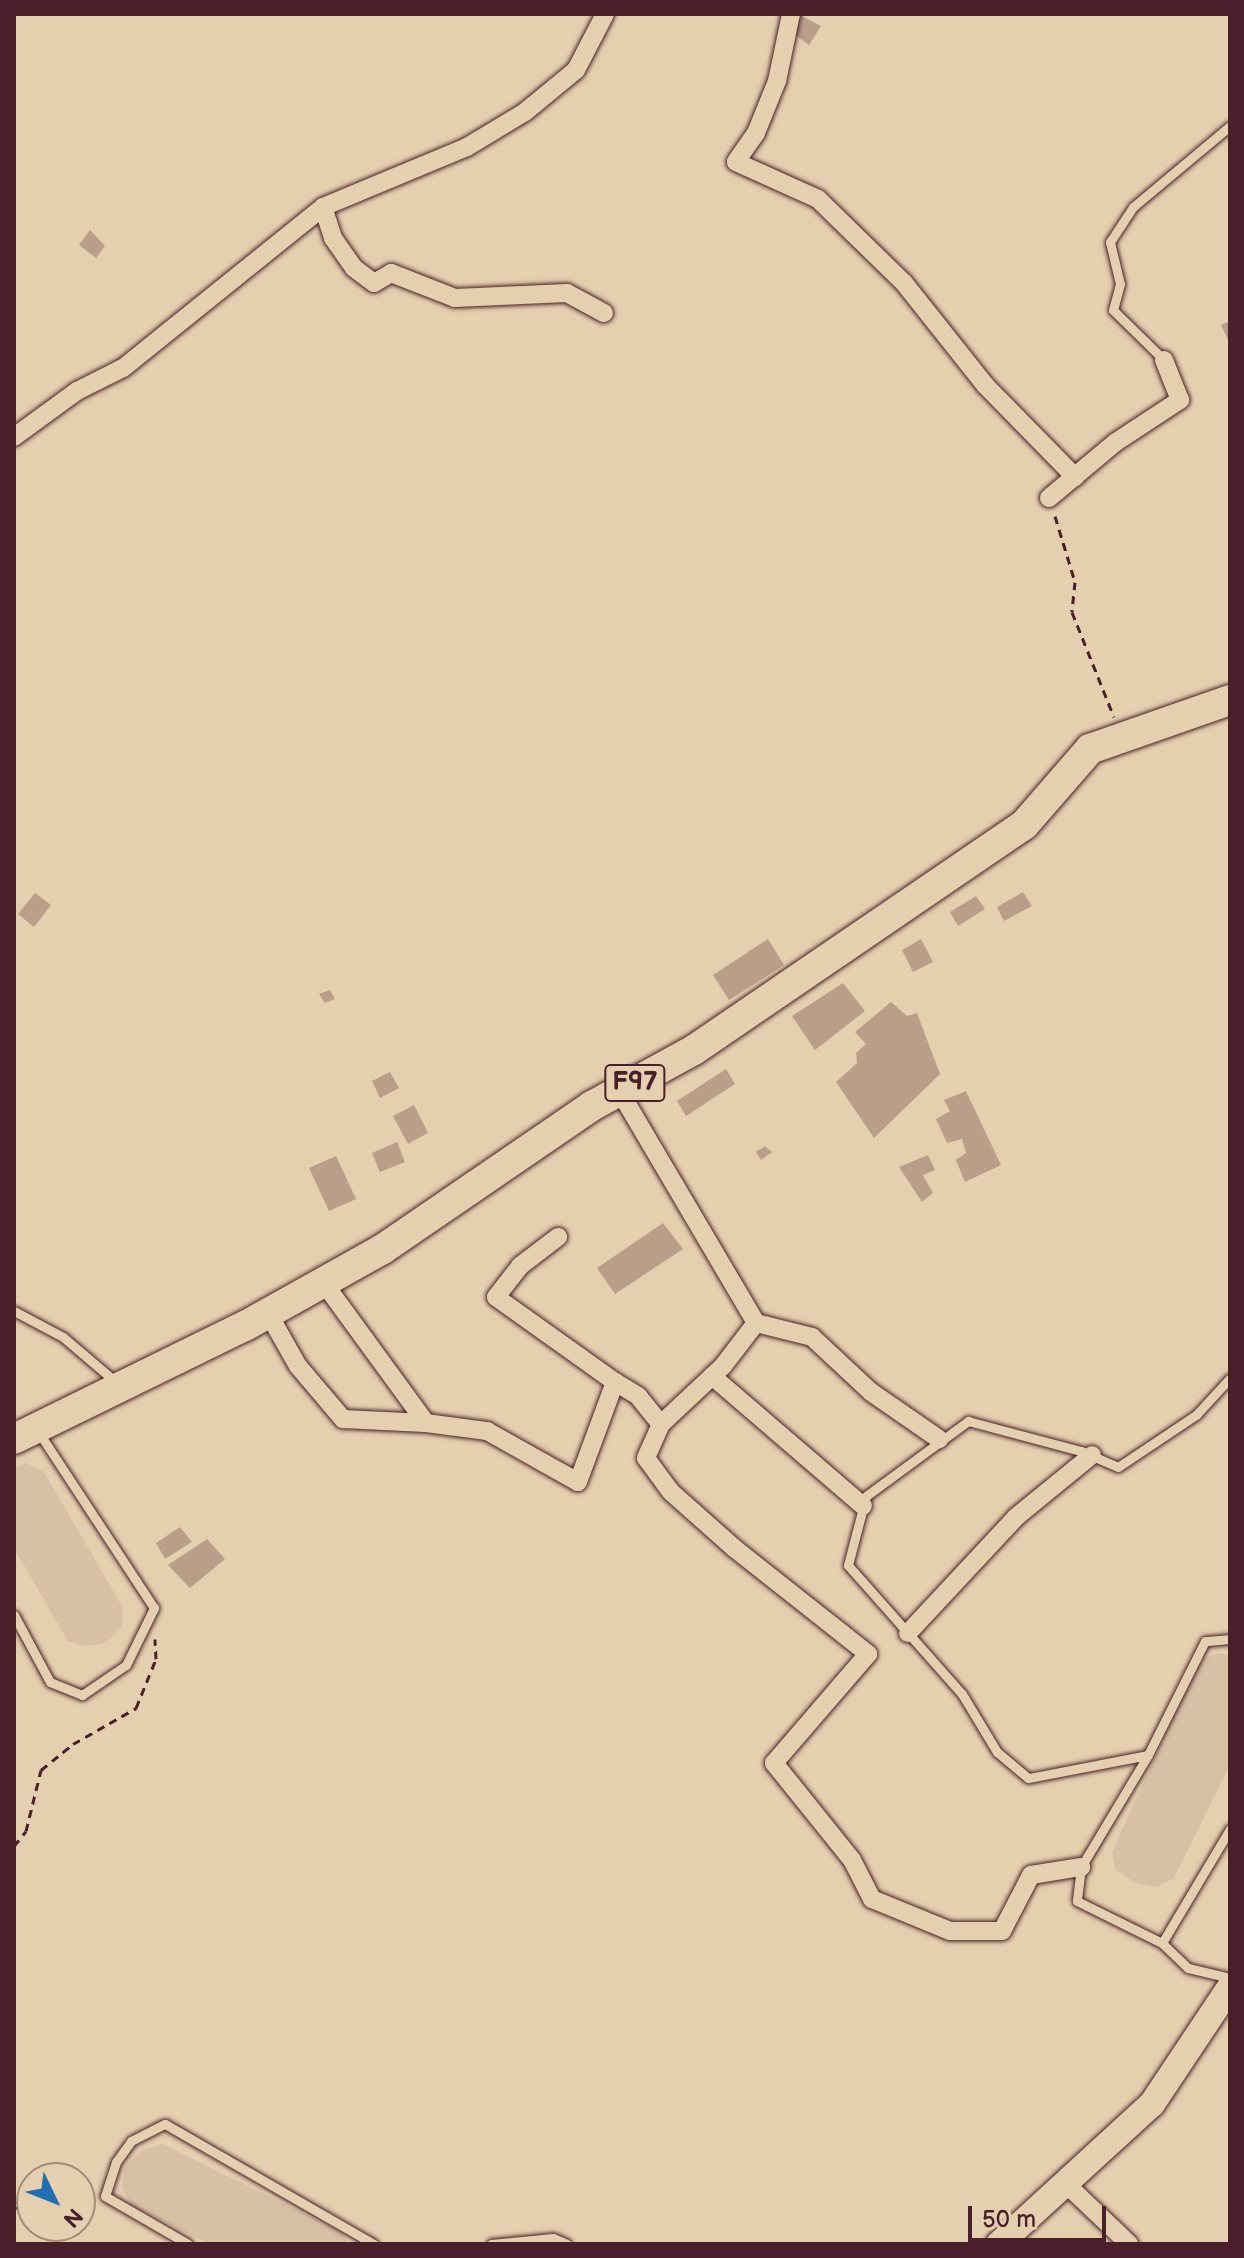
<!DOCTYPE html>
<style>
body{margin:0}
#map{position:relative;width:1244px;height:2258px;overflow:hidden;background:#e4cfae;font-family:"Balsamiq Sans",sans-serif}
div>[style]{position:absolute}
.built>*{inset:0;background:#d7c0a3}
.building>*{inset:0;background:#b99e8a}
.path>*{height:3px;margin-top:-1.5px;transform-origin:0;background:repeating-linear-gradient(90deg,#4a1f2b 0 8px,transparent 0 14px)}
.roads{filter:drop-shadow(0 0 2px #4a1f2b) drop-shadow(0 0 2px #4a1f2b)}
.lane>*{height:9px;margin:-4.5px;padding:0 4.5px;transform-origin:4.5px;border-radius:4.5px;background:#e4cfae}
.street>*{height:18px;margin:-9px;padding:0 9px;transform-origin:9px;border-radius:9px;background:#e4cfae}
.secondary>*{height:26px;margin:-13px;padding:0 13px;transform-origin:13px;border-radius:13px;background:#e4cfae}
.primary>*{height:30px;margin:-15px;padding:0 15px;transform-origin:15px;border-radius:15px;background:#e4cfae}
span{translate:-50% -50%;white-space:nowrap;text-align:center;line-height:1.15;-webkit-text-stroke:6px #e4cfae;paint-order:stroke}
.shield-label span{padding:2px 6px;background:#e4cfae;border:2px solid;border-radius:6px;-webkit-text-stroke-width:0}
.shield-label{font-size:26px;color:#4a1f2b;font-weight:700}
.frame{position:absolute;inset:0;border:16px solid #4a1f2b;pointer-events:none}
.north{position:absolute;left:16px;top:2162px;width:80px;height:80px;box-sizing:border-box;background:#e4cfae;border:2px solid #a6897a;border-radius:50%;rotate:133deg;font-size:22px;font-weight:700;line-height:32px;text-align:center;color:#4a1f2b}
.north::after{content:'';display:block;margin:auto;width:28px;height:36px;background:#1f6fb2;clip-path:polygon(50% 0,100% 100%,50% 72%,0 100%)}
.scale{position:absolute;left:968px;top:2206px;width:138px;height:36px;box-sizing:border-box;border:4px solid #4a1f2b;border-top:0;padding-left:10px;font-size:24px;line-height:28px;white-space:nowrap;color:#4a1f2b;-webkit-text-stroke:6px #e4cfae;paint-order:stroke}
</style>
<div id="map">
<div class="built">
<i style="clip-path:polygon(26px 1463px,44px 1472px,123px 1608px,122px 1627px,104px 1643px,85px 1646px,68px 1641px,14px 1548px,14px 1468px)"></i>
<i style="clip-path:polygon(1217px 1653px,1230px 1655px,1230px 1765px,1174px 1878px,1156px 1887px,1135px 1883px,1115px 1869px,1112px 1852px,1199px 1661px)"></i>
<i style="clip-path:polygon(162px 2144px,340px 2231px,349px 2244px,210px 2244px,132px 2206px,122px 2188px,125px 2167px,141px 2151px)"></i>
</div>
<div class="building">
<i style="clip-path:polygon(798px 14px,821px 26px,809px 45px,786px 28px)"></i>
<i style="clip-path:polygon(90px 230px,105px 246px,96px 258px,79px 245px)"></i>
<i style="clip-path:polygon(1230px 321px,1230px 344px,1221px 325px)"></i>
<i style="clip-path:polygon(1023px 892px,1032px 906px,1004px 921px,997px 907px)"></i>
<i style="clip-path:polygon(35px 893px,51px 905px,34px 927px,18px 914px)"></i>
<i style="clip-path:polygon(976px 896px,985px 909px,958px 926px,950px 912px)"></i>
<i style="clip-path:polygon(768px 939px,784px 965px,729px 1000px,713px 975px)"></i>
<i style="clip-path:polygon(921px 939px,933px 962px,913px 972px,902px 950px)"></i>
<i style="clip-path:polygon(843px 983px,865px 1011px,815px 1050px,792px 1016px)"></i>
<i style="clip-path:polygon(330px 990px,335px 999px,325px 1003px,319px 994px)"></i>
<i style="clip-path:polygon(891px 1002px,907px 1016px,917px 1013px,940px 1074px,874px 1138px,836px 1082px,857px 1063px,856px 1053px,866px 1044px,855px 1032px)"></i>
<i style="clip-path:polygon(726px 1069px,735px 1084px,686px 1116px,677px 1101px)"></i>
<i style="clip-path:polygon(390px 1072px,399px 1088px,380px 1098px,372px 1081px)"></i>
<i style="clip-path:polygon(966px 1091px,1001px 1165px,965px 1182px,956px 1160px,966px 1153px,962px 1139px,947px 1143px,936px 1119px,950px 1111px,944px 1100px)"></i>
<i style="clip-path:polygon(414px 1105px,428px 1133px,408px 1144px,393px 1116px)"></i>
<i style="clip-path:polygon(397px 1142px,405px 1162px,380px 1172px,372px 1153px)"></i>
<i style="clip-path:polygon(765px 1146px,772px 1152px,761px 1160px,756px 1152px)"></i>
<i style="clip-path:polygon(928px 1155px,935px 1170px,923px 1175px,933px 1193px,922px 1202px,899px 1167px)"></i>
<i style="clip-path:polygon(336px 1156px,356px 1199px,329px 1211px,309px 1168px)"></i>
<i style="clip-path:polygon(663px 1223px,683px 1249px,615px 1294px,597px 1268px)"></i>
<i style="clip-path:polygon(180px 1527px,192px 1542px,165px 1559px,156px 1543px)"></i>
<i style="clip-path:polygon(207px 1539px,225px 1559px,190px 1588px,168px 1565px)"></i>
</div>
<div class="path">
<i style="left:1055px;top:516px;width:69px;rotate:73.1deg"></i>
<i style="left:1075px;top:582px;width:30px;rotate:96deg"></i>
<i style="left:1072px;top:612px;width:113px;rotate:68.2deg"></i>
<i style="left:14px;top:1846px;width:19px;rotate:-51deg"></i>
<i style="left:26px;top:1831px;width:63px;rotate:-76.2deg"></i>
<i style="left:41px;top:1770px;width:41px;rotate:-39.1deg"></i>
<i style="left:73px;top:1744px;width:73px;rotate:-29.7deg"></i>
<i style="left:136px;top:1708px;width:53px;rotate:-67.8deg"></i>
<i style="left:156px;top:1659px;width:20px;rotate:-93deg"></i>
<i style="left:80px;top:2201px;width:14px;rotate:-12deg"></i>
<i style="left:14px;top:2208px;width:18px;rotate:-3deg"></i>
</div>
<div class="roads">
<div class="lane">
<i style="left:1164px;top:360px;width:71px;rotate:-135.6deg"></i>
<i style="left:1113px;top:310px;width:27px;rotate:-75deg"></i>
<i style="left:1120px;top:284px;width:43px;rotate:-103.4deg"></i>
<i style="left:1110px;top:242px;width:42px;rotate:-56.7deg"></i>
<i style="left:1133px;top:207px;width:126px;rotate:-39.9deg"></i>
<i style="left:14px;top:1311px;width:55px;rotate:28deg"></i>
<i style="left:63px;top:1337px;width:71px;rotate:40.4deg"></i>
<i style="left:14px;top:1615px;width:76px;rotate:61.8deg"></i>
<i style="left:50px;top:1682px;width:35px;rotate:22deg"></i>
<i style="left:82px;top:1695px;width:53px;rotate:-34.3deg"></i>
<i style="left:126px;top:1665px;width:64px;rotate:-63.8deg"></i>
<i style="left:154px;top:1608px;width:209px;rotate:-123.3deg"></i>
<i style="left:1230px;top:1639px;width:25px;rotate:175deg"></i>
<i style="left:1205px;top:1641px;width:127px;rotate:116.6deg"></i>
<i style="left:1148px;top:1755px;width:131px;rotate:120.9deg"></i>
<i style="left:1081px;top:1867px;width:34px;rotate:97deg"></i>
<i style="left:1077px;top:1901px;width:95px;rotate:26.3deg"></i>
<i style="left:1162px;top:1943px;width:36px;rotate:44deg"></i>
<i style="left:1188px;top:1968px;width:43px;rotate:13.4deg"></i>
<i style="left:1148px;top:1755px;width:122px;rotate:169.1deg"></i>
<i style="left:1028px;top:1778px;width:40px;rotate:-140deg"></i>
<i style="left:997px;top:1752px;width:68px;rotate:-121.1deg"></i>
<i style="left:962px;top:1694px;width:172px;rotate:-131.5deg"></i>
<i style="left:848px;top:1565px;width:71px;rotate:-75.4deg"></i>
<i style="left:866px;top:1496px;width:127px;rotate:-36.3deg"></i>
<i style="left:968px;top:1421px;width:117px;rotate:14.9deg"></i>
<i style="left:1081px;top:1451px;width:40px;rotate:23.4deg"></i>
<i style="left:1118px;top:1467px;width:94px;rotate:-33.7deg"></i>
<i style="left:1196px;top:1415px;width:50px;rotate:-47.4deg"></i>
<i style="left:1162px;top:1943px;width:133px;rotate:-59.2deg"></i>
<i style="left:188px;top:2244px;width:96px;rotate:-150deg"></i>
<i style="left:105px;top:2196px;width:36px;rotate:-72deg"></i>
<i style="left:116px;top:2162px;width:26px;rotate:-54deg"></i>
<i style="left:131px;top:2141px;width:38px;rotate:-27deg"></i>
<i style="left:165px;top:2124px;width:241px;rotate:29.9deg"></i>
<i style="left:491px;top:2244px;width:62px;rotate:-5.5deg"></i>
<i style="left:553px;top:2238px;width:15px;rotate:23deg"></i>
</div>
<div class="street">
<i style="left:791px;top:14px;width:68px;rotate:101.8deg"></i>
<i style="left:777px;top:81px;width:56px;rotate:112deg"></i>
<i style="left:756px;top:133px;width:35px;rotate:125deg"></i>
<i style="left:736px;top:162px;width:90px;rotate:24.3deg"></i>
<i style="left:818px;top:199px;width:120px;rotate:44.3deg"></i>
<i style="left:904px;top:283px;width:130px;rotate:51.5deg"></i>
<i style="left:985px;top:385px;width:129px;rotate:45.6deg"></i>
<i style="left:323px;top:207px;width:33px;rotate:72deg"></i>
<i style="left:333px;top:238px;width:37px;rotate:55deg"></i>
<i style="left:354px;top:268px;width:25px;rotate:37deg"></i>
<i style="left:374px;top:283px;width:20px;rotate:-30deg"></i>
<i style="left:391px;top:273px;width:69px;rotate:21.3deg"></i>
<i style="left:455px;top:298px;width:112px;rotate:-2.6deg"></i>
<i style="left:567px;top:293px;width:42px;rotate:28.4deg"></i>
<i style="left:14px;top:437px;width:78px;rotate:-36.1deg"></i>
<i style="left:77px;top:391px;width:51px;rotate:-26.6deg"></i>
<i style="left:123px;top:368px;width:257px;rotate:-38.8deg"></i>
<i style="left:323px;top:207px;width:156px;rotate:-22.6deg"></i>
<i style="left:467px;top:147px;width:68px;rotate:-31.1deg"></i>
<i style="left:525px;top:112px;width:66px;rotate:-39.5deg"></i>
<i style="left:576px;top:70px;width:63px;rotate:-62.6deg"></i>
<i style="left:1049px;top:498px;width:87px;rotate:-39.9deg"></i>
<i style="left:1116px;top:442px;width:77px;rotate:-33.3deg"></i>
<i style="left:1180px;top:400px;width:43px;rotate:-111.8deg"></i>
<i style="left:620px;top:1092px;width:268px;rotate:59.5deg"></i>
<i style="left:756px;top:1323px;width:54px;rotate:127.5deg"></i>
<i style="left:723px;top:1366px;width:85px;rotate:136.9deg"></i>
<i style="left:661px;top:1424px;width:37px;rotate:114deg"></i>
<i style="left:646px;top:1458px;width:42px;rotate:53.7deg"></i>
<i style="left:671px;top:1492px;width:84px;rotate:41.6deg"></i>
<i style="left:734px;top:1548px;width:171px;rotate:38.3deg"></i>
<i style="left:868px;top:1654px;width:144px;rotate:130.8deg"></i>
<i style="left:774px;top:1763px;width:124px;rotate:51.2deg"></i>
<i style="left:852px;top:1860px;width:44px;rotate:62.9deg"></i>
<i style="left:872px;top:1899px;width:84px;rotate:22.3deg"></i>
<i style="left:950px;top:1931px;width:52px"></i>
<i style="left:1002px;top:1931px;width:63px;rotate:-62.6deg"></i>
<i style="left:1031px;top:1875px;width:51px;rotate:-9.1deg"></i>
<i style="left:268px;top:1313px;width:61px;rotate:60.5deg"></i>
<i style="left:298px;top:1366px;width:70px;rotate:49.7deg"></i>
<i style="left:343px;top:1419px;width:83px;rotate:2.8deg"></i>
<i style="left:426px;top:1423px;width:175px;rotate:-126.1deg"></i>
<i style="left:756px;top:1323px;width:58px;rotate:14deg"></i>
<i style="left:812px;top:1337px;width:81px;rotate:43deg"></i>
<i style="left:871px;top:1392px;width:83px;rotate:34.7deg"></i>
<i style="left:712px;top:1376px;width:199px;rotate:40.7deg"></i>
<i style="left:615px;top:1382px;width:27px;rotate:31deg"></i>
<i style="left:638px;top:1396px;width:36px;rotate:51deg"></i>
<i style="left:426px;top:1423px;width:62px;rotate:7.5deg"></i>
<i style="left:487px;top:1431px;width:104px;rotate:29.3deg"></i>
<i style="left:578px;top:1482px;width:107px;rotate:-69.7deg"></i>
<i style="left:615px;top:1382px;width:146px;rotate:-144.5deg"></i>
<i style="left:496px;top:1297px;width:39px;rotate:-52deg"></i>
<i style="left:520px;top:1266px;width:48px;rotate:-37.3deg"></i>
<i style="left:908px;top:1633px;width:158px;rotate:-47deg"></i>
<i style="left:1016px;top:1517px;width:98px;rotate:-39.2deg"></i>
<i style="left:1064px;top:2182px;width:90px;rotate:43.6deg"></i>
</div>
<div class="secondary">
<i style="left:999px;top:2244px;width:207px;rotate:-42.5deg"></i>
<i style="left:1152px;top:2104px;width:141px;rotate:-56.3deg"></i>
</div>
<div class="primary">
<i style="left:14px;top:1439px;width:257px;rotate:-26.1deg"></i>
<i style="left:245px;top:1326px;width:158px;rotate:-29.2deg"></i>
<i style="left:383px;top:1249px;width:253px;rotate:-34.4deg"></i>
<i style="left:592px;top:1106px;width:116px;rotate:-28.8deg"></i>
<i style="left:694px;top:1050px;width:399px;rotate:-34.3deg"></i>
<i style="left:1024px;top:825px;width:101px;rotate:-49deg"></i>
<i style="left:1090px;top:749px;width:148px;rotate:-19.3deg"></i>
</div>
</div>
<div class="shield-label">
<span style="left:635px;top:1083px">F97</span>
</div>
<div class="frame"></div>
<div class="north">N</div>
<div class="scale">50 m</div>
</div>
